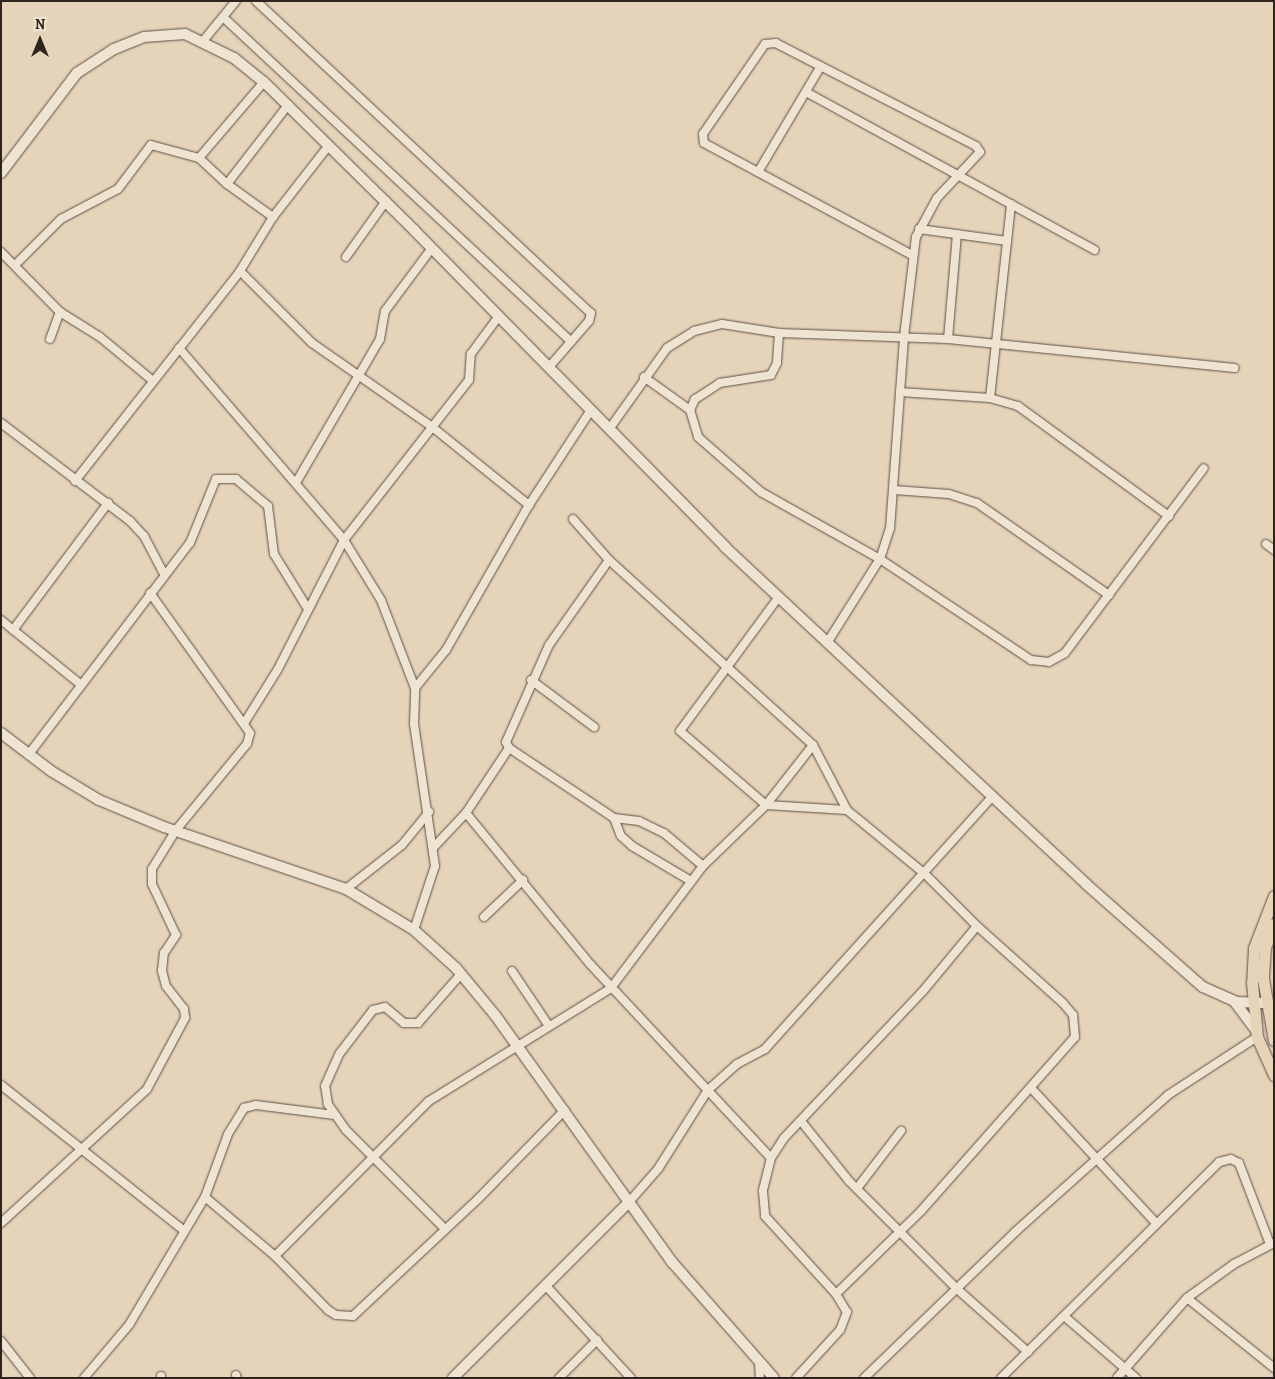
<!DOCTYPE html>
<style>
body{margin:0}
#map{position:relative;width:1275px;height:1379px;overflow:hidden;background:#e6d4ba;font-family:Alegreya,serif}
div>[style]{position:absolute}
.roads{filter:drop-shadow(0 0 1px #5d4f44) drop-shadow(0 0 1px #5d4f44)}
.street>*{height:8px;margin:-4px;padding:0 4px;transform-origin:4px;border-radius:4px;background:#efe3d2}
.secondary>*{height:10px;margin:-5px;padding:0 5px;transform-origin:5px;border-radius:5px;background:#efe3d2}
.primary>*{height:11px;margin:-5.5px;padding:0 5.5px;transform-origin:5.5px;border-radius:5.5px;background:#e6d4ba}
span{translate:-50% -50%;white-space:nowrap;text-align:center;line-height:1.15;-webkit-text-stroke:4.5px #efe3d2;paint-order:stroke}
.frame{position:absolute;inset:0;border:2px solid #2f231d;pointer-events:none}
.north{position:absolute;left:15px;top:15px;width:50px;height:50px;-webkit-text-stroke:4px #efe3d2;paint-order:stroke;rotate:0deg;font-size:14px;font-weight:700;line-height:20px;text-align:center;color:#2f231d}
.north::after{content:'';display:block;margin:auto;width:18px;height:22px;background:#2f231d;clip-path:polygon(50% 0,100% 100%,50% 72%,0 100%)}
</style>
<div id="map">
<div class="roads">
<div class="street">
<i style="left:256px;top:1px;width:458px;rotate:43deg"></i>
<i style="left:591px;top:313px;width:8px;rotate:104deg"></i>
<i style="left:589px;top:321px;width:61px;rotate:131deg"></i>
<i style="left:223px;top:17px;width:476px;rotate:43deg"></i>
<i style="left:203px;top:41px;width:52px;rotate:-50.5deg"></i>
<i style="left:806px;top:92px;width:329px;rotate:28.7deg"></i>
<i style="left:199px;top:158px;width:100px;rotate:-49.5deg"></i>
<i style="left:758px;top:172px;width:123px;rotate:-59.3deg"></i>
<i style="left:227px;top:184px;width:100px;rotate:-52.3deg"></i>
<i style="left:919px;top:229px;width:89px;rotate:7.8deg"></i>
<i style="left:1px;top:252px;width:84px;rotate:45.5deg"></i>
<i style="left:60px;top:312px;width:47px;rotate:32deg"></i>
<i style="left:100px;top:337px;width:67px;rotate:39.6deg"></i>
<i style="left:346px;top:257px;width:69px;rotate:-54.5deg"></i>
<i style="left:15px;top:265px;width:65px;rotate:-45deg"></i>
<i style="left:61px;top:219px;width:64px;rotate:-27.8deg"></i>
<i style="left:118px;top:189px;width:55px;rotate:-53.1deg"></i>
<i style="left:151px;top:145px;width:50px;rotate:15.2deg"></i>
<i style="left:199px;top:158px;width:38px;rotate:43deg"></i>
<i style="left:227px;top:184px;width:57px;rotate:35.7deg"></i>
<i style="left:240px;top:271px;width:102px;rotate:45deg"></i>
<i style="left:312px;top:343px;width:145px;rotate:34.9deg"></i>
<i style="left:431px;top:426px;width:126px;rotate:38.9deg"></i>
<i style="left:779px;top:333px;width:30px;rotate:94deg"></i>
<i style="left:777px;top:363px;width:13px;rotate:117deg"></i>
<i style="left:771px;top:375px;width:52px;rotate:171.1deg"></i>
<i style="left:720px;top:383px;width:30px;rotate:147deg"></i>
<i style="left:695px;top:399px;width:12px;rotate:114deg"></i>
<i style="left:690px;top:410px;width:28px;rotate:73deg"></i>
<i style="left:698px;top:437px;width:84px;rotate:41.1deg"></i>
<i style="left:761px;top:492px;width:137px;rotate:29.4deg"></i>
<i style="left:880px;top:559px;width:182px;rotate:33.8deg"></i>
<i style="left:1031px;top:660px;width:18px;rotate:6deg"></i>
<i style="left:1049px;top:662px;width:18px;rotate:-29deg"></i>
<i style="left:1065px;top:653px;width:231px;rotate:-53.1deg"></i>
<i style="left:50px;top:339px;width:29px;rotate:-70deg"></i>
<i style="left:948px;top:339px;width:105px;rotate:-85.1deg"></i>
<i style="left:179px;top:348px;width:253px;rotate:49.3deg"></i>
<i style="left:344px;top:540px;width:70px;rotate:58.3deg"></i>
<i style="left:381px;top:600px;width:94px;rotate:68.9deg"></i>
<i style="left:644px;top:377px;width:57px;rotate:35.7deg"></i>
<i style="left:900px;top:392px;width:90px;rotate:3.8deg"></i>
<i style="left:990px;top:398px;width:29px;rotate:16deg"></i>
<i style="left:1018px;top:406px;width:187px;rotate:36.1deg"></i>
<i style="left:990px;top:398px;width:195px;rotate:-83.8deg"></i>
<i style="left:1px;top:423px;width:162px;rotate:37.2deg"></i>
<i style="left:130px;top:521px;width:21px;rotate:47deg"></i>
<i style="left:144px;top:536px;width:43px;rotate:62.2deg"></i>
<i style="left:610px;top:428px;width:98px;rotate:-54.5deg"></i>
<i style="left:667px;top:348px;width:32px;rotate:-32deg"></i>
<i style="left:694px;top:331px;width:29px;rotate:-14deg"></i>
<i style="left:722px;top:324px;width:58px;rotate:9deg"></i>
<i style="left:779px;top:333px;width:169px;rotate:2deg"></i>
<i style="left:948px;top:339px;width:288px;rotate:5.8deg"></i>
<i style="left:75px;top:481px;width:267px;rotate:-51.8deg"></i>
<i style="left:240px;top:271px;width:63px;rotate:-58.6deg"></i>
<i style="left:273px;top:217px;width:91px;rotate:-52.1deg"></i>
<i style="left:297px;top:481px;width:164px;rotate:-59.7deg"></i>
<i style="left:380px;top:339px;width:28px;rotate:-80deg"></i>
<i style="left:385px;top:311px;width:79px;rotate:-53.3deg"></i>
<i style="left:894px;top:490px;width:55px;rotate:4.2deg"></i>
<i style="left:949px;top:494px;width:29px;rotate:18deg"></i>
<i style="left:977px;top:503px;width:161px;rotate:34.9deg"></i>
<i style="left:573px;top:519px;width:55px;rotate:48.7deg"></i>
<i style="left:609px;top:560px;width:275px;rotate:42.2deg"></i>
<i style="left:1266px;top:544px;width:10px;rotate:37deg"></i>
<i style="left:609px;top:560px;width:104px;rotate:125.2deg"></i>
<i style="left:549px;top:645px;width:106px;rotate:113.9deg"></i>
<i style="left:506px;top:742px;width:7px;rotate:63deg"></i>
<i style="left:509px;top:748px;width:126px;rotate:33.7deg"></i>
<i style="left:614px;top:818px;width:25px;rotate:7deg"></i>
<i style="left:639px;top:821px;width:28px;rotate:26deg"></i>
<i style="left:664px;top:833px;width:51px;rotate:40.2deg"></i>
<i style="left:778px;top:598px;width:165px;rotate:126.4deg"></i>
<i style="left:680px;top:731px;width:113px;rotate:40.7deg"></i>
<i style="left:766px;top:805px;width:81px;rotate:3.5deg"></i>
<i style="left:1px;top:620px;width:102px;rotate:39deg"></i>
<i style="left:13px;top:630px;width:159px;rotate:-53.2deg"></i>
<i style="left:827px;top:643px;width:99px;rotate:-57.8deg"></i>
<i style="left:880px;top:559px;width:32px;rotate:-72deg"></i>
<i style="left:890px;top:529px;width:193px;rotate:-85.8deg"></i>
<i style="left:904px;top:337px;width:101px;rotate:-83.2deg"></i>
<i style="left:916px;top:237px;width:44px;rotate:-61.7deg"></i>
<i style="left:937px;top:198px;width:63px;rotate:-46.9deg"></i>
<i style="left:980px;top:152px;width:7px;rotate:-124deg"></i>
<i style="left:976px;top:146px;width:225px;rotate:-152.8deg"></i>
<i style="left:776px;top:43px;width:11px;rotate:175deg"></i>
<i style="left:765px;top:44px;width:109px;rotate:124.6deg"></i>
<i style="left:703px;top:134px;width:9px;rotate:84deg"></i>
<i style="left:704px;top:143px;width:236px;rotate:28.3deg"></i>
<i style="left:531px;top:680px;width:79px;rotate:36.7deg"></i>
<i style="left:245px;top:722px;width:62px;rotate:-58.1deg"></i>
<i style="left:278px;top:669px;width:145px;rotate:-62.9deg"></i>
<i style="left:344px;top:540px;width:203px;rotate:-52deg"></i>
<i style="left:469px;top:380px;width:26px;rotate:-86deg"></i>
<i style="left:471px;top:354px;width:47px;rotate:-53.6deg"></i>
<i style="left:29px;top:754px;width:265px;rotate:-52.7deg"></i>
<i style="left:190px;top:543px;width:69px;rotate:-67.9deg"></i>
<i style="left:216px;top:479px;width:20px"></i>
<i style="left:236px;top:479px;width:42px;rotate:40.2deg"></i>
<i style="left:268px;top:506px;width:48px;rotate:82.9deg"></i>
<i style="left:274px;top:554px;width:65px;rotate:58.3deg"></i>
<i style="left:466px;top:813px;width:78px;rotate:-56.5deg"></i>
<i style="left:614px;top:818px;width:19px;rotate:69deg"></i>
<i style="left:621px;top:836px;width:15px;rotate:42deg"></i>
<i style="left:632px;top:846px;width:69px;rotate:30.7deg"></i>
<i style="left:433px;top:848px;width:48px;rotate:-46.7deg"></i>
<i style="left:466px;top:813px;width:195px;rotate:50.6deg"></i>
<i style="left:590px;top:964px;width:265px;rotate:47deg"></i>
<i style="left:346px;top:889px;width:71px;rotate:-38.2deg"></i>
<i style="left:402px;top:845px;width:43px;rotate:-50.7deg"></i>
<i style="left:484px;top:917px;width:54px;rotate:-43.5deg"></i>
<i style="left:414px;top:930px;width:67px;rotate:-71.8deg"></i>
<i style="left:435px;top:866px;width:144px;rotate:-98.4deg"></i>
<i style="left:414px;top:724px;width:36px;rotate:-88deg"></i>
<i style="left:415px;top:688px;width:49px;rotate:-50.8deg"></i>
<i style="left:446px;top:650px;width:167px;rotate:-60.2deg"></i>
<i style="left:529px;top:505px;width:113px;rotate:-56.9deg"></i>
<i style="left:512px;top:971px;width:66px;rotate:56.1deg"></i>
<i style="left:1px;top:1085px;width:233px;rotate:38.5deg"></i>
<i style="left:1031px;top:1088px;width:183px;rotate:47.2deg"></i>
<i style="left:801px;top:1121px;width:77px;rotate:51.3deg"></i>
<i style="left:849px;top:1181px;width:153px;rotate:45deg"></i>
<i style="left:957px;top:1289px;width:95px;rotate:41.6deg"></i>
<i style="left:858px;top:1187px;width:71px;rotate:-52.5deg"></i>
<i style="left:205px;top:1197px;width:67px;rotate:-69.9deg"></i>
<i style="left:228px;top:1134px;width:31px;rotate:-58deg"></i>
<i style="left:244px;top:1108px;width:12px;rotate:-14deg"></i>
<i style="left:256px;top:1105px;width:79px;rotate:7.3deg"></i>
<i style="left:629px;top:1202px;width:44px;rotate:-48.7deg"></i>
<i style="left:658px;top:1169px;width:93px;rotate:-57.7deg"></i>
<i style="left:708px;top:1090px;width:39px;rotate:-42deg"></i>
<i style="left:737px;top:1064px;width:32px;rotate:-28deg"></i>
<i style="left:765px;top:1049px;width:339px;rotate:-48deg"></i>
<i style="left:1px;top:1223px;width:198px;rotate:-42.5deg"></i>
<i style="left:147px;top:1089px;width:81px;rotate:-61.8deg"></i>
<i style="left:185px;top:1018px;width:9px;rotate:-96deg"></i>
<i style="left:184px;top:1009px;width:29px;rotate:-128deg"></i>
<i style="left:166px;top:986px;width:16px;rotate:-105deg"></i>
<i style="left:162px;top:971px;width:18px;rotate:-84deg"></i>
<i style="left:164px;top:953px;width:22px;rotate:-56deg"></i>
<i style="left:176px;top:935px;width:56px;rotate:-115.2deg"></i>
<i style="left:152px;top:884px;width:15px;rotate:-90deg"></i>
<i style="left:152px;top:869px;width:46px;rotate:-58.4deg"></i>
<i style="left:176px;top:830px;width:112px;rotate:-50.5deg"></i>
<i style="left:247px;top:744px;width:11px;rotate:-75deg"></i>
<i style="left:250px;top:733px;width:172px;rotate:-125.5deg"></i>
<i style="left:445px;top:1229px;width:140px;rotate:-135deg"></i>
<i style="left:346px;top:1130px;width:32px;rotate:-125deg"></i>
<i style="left:328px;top:1104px;width:18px;rotate:-99deg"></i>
<i style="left:325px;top:1086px;width:36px;rotate:-66deg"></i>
<i style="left:340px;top:1053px;width:54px;rotate:-52.5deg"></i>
<i style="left:373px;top:1010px;width:12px;rotate:-14deg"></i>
<i style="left:385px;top:1007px;width:25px;rotate:40deg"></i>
<i style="left:404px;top:1023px;width:14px"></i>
<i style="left:418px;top:1023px;width:65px;rotate:-48.7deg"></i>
<i style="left:275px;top:1256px;width:218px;rotate:-45.2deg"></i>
<i style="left:429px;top:1101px;width:214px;rotate:-31.8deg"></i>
<i style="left:611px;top:988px;width:153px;rotate:-53deg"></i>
<i style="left:703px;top:866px;width:88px;rotate:-44.1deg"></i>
<i style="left:766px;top:805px;width:76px;rotate:-51.9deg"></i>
<i style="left:813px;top:745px;width:73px;rotate:62.4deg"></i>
<i style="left:847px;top:810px;width:101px;rotate:39.4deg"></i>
<i style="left:925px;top:874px;width:74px;rotate:45deg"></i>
<i style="left:977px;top:926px;width:85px;rotate:129.7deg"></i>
<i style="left:923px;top:991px;width:202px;rotate:133.4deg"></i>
<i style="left:784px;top:1138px;width:24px;rotate:123deg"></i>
<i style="left:771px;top:1158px;width:34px;rotate:104deg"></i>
<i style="left:763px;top:1191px;width:25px;rotate:85deg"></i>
<i style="left:765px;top:1216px;width:105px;rotate:47.7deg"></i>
<i style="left:836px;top:1294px;width:21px;rotate:59deg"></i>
<i style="left:847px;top:1312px;width:19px;rotate:111deg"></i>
<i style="left:840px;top:1330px;width:65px;rotate:132.5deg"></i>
<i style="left:547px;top:1287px;width:124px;rotate:47.3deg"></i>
<i style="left:836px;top:1294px;width:119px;rotate:-44.3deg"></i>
<i style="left:921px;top:1211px;width:232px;rotate:-48.5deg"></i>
<i style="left:1075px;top:1037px;width:22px;rotate:-95deg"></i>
<i style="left:1073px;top:1015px;width:16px;rotate:-130deg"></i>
<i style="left:1063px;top:1003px;width:115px;rotate:-138.2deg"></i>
<i style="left:1187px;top:1298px;width:112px;rotate:38.8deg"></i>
<i style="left:1064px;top:1316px;width:95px;rotate:40.7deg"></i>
<i style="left:1px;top:1341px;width:47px;rotate:51.9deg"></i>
<i style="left:759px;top:1361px;width:17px;rotate:87deg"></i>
<i style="left:236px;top:1375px;width:3px;rotate:72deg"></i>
<i style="left:161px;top:1376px;width:2px;rotate:90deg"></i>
<i style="left:84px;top:1378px;width:70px;rotate:-49.7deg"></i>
<i style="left:129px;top:1325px;width:149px;rotate:-59.3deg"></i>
<i style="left:205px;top:1197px;width:92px;rotate:40.1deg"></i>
<i style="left:275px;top:1256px;width:76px;rotate:45.5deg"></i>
<i style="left:328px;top:1310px;width:9px;rotate:32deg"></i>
<i style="left:336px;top:1315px;width:17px;rotate:3deg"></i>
<i style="left:353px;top:1316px;width:171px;rotate:-43.1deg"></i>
<i style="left:478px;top:1199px;width:124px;rotate:-45.7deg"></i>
<i style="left:559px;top:1378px;width:54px;rotate:-45deg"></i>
<i style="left:864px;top:1378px;width:210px;rotate:-44deg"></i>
<i style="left:1015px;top:1232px;width:205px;rotate:-41.8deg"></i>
<i style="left:1168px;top:1095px;width:106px;rotate:-33.1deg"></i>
<i style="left:1001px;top:1378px;width:307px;rotate:-44.7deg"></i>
<i style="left:1219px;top:1162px;width:12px;rotate:-14deg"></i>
<i style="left:1231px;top:1159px;width:9px;rotate:27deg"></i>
<i style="left:1239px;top:1163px;width:87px;rotate:69.1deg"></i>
<i style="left:1117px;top:1378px;width:106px;rotate:-48.8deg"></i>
<i style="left:1187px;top:1298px;width:58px;rotate:-35.9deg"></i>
<i style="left:1234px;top:1264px;width:45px;rotate:-27.7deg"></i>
</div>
<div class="secondary">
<i style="left:1px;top:173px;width:126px;rotate:-52.8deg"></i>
<i style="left:77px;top:73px;width:44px;rotate:-33deg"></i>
<i style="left:114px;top:49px;width:32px;rotate:-22deg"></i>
<i style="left:144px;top:37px;width:41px;rotate:-4.2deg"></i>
<i style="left:185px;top:34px;width:55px;rotate:26.1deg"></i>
<i style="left:234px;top:58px;width:38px;rotate:39deg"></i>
<i style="left:264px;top:82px;width:211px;rotate:44.6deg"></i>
<i style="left:414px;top:230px;width:444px;rotate:45.5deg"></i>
<i style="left:725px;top:547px;width:494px;rotate:43deg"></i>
<i style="left:1086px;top:884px;width:156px;rotate:41.4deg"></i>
<i style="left:1203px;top:987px;width:36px;rotate:24deg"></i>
<i style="left:1236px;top:1002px;width:29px;rotate:2deg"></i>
<i style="left:1px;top:733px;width:63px;rotate:37.2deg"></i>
<i style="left:51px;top:771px;width:56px;rotate:31.1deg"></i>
<i style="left:99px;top:800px;width:70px;rotate:22.6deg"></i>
<i style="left:164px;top:827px;width:192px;rotate:18.8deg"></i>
<i style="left:346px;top:889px;width:79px;rotate:31.1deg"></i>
<i style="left:414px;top:930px;width:57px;rotate:42.1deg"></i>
<i style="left:456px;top:968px;width:61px;rotate:50.3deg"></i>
<i style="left:495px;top:1015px;width:230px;rotate:54.4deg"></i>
<i style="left:629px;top:1202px;width:249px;rotate:135deg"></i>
<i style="left:1234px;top:1001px;width:36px;rotate:53deg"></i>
<i style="left:629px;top:1202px;width:74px;rotate:54.4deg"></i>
<i style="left:672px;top:1262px;width:154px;rotate:48.7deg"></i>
</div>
<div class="primary">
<i style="left:1274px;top:896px;width:56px;rotate:111deg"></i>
<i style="left:1254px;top:948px;width:34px;rotate:93deg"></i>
<i style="left:1252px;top:982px;width:55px;rotate:84.8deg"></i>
<i style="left:1257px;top:1037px;width:42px;rotate:65.9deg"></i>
<i style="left:1274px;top:924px;width:25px;rotate:111deg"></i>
<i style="left:1265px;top:947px;width:32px;rotate:94deg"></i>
<i style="left:1263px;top:979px;width:62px;rotate:79.8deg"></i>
</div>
</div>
<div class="frame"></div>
<div class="north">N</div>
</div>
